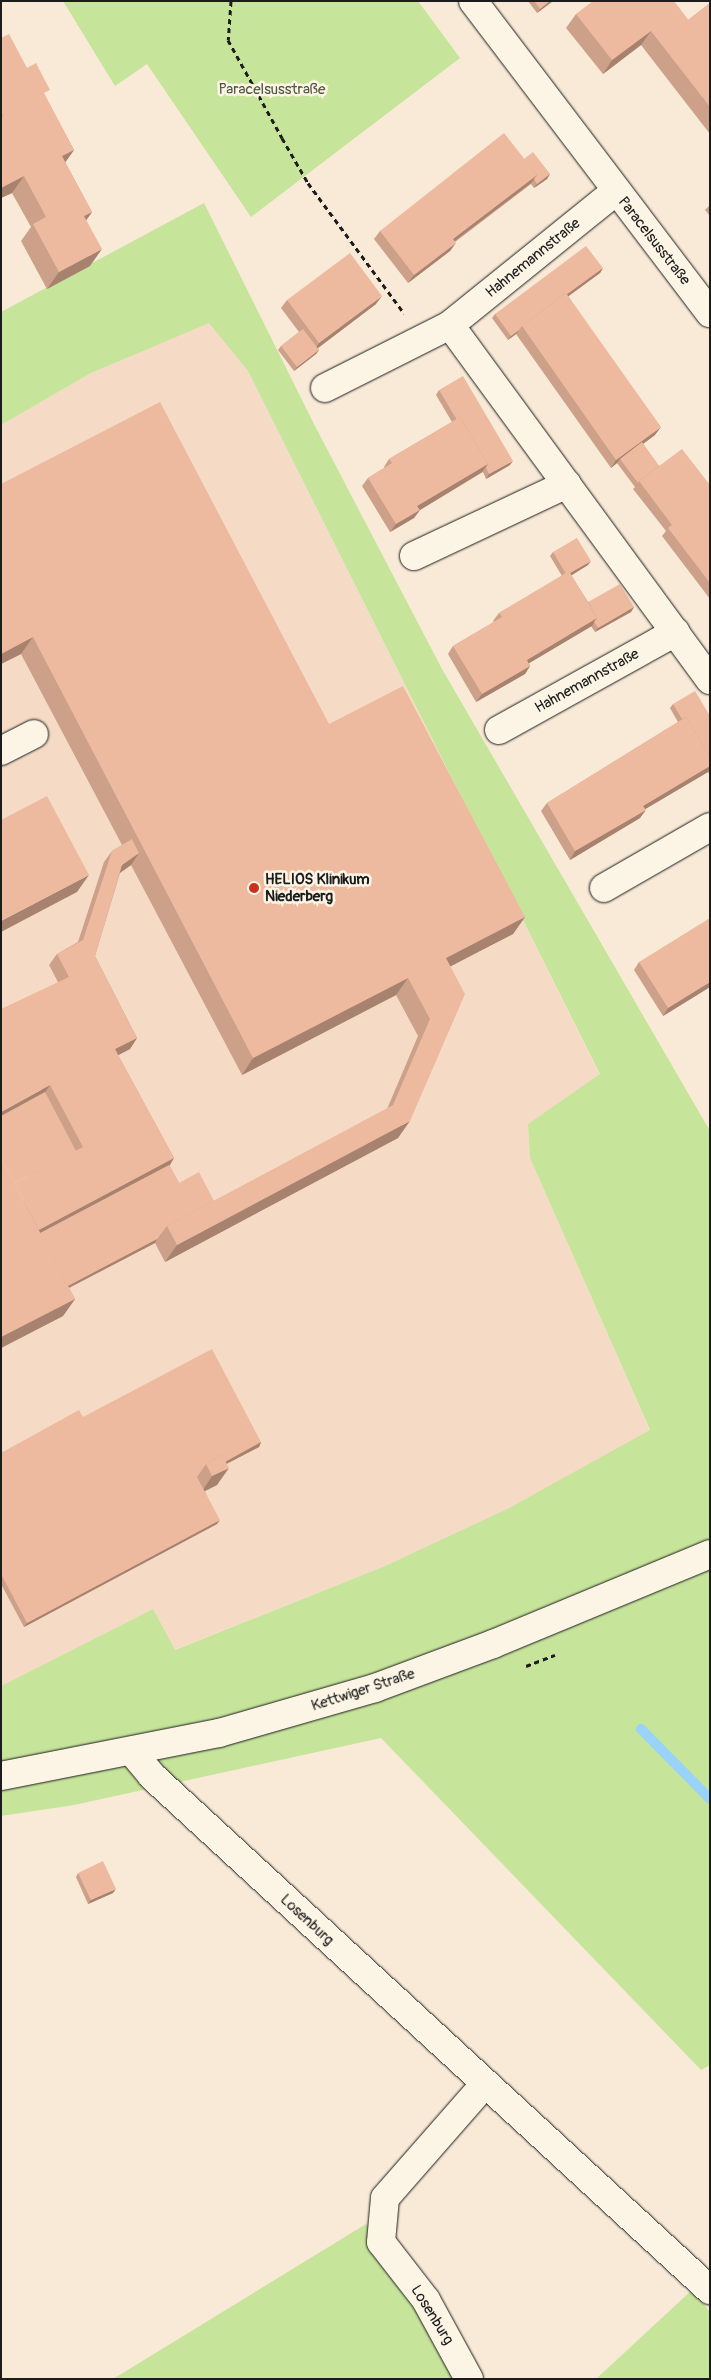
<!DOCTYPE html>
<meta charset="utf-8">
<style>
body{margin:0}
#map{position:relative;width:711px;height:2380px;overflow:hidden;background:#f9e9d7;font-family:Pangolin,sans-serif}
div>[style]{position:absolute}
.built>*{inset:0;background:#f5dbc6}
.green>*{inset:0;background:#c7e49b}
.stream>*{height:10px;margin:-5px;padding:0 5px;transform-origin:5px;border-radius:5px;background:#99d3f9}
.path>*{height:3px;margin-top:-1.5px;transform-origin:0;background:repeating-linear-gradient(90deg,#1c1c1c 0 5px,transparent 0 9px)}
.roads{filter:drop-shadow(0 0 1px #1c1c1c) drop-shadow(0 0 1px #1c1c1c)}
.minor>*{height:28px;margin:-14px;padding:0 14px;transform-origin:14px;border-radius:14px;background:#fcf5e5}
.major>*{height:28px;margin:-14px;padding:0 14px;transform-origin:14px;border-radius:14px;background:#fcf5e5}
.wall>*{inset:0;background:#cca089}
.shaded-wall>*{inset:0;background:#a6826f}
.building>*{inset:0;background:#edba9f}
.dots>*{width:14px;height:14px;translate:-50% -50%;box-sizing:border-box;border:2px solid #fcf5e5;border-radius:50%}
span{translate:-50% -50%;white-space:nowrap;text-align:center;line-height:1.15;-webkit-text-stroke:5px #fcf5e5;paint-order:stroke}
.park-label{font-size:15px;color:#4f5842}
.street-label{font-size:15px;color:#1c1c1c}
.poi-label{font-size:15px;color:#1c1c1c;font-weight:700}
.left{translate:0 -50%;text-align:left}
.frame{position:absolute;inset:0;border:2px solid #1c1c1c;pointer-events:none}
</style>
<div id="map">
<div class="built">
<i style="clip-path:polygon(209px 322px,248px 371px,600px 1075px,528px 1124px,530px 1158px,650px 1431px,509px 1508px,385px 1566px,174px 1650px,153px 1609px,1px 1686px,1px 425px,91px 373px)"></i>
</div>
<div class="green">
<i style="clip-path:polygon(63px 1px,418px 1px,460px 58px,251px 217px,147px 64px,115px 86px)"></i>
<i style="clip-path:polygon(204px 203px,315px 426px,442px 669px,710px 1131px,710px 2065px,701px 2070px,381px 1738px,74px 1805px,1px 1816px,1px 1686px,153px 1609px,175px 1650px,385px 1566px,509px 1508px,650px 1430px,530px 1158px,528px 1124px,600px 1074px,248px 371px,209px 323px,91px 373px,1px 425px,1px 312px)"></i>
<i style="clip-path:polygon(366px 2224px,479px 2379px,113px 2379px)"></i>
<i style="clip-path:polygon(692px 2290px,710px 2312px,710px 2379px,596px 2379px)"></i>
</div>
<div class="stream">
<i style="left:641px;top:1729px;width:98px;rotate:45.4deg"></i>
</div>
<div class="path">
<i style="left:231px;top:1px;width:39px;rotate:94deg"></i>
<i style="left:228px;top:40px;width:112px;rotate:61.1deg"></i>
<i style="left:282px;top:138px;width:52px;rotate:60deg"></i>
<i style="left:308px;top:183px;width:162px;rotate:53.6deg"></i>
<i style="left:526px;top:1666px;width:31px;rotate:-21deg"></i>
</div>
<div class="roads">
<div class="minor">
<i style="left:473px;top:1px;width:392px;rotate:52.8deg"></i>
<i style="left:616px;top:191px;width:213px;rotate:141.1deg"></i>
<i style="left:450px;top:325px;width:440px;rotate:53.8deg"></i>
<i style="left:325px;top:388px;width:140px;rotate:-26.7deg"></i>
<i style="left:414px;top:556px;width:169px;rotate:-25.2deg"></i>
<i style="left:499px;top:730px;width:202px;rotate:-29deg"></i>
<i style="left:1px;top:751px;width:37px;rotate:-27deg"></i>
<i style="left:604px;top:888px;width:122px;rotate:-29.9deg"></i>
<i style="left:133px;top:1753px;width:30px;rotate:50deg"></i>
<i style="left:152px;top:1776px;width:759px;rotate:42.65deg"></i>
<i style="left:469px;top:2379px;width:90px;rotate:-118.6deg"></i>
<i style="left:426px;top:2300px;width:73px;rotate:-127.8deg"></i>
<i style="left:381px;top:2242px;width:44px;rotate:-84.8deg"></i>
<i style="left:385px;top:2198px;width:150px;rotate:-48.8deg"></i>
</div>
<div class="major">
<i style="left:1px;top:1776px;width:222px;rotate:-11.2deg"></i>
<i style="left:219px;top:1733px;width:162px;rotate:-16.1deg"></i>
<i style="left:375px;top:1688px;width:126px;rotate:-20.4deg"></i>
<i style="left:493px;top:1644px;width:235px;rotate:-22.5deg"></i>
</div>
</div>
<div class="wall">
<i style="clip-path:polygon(528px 1px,553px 1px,537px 13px)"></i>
<i style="clip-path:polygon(710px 3px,710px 134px,641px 45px,603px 74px,566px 28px,576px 14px,676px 4px,688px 20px)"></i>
<i style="clip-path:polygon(1px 38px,27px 68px,45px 96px,74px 150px,65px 162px,92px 212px,86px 220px,90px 266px,47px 289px,21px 241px,31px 227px,12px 193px,1px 198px)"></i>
<i style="clip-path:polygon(524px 159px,550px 174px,547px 179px,534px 188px,531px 184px,455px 242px,450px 251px,408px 283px,374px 239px,380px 231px)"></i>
<i style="clip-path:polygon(710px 205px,710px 216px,705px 210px)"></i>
<i style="clip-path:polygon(603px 268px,600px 273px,568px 296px,655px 435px,643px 444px,659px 466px,710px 485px,710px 599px,662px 536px,666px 531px,633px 489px,635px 487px,617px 463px,611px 468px,516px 334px,508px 340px,492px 318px,495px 314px)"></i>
<i style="clip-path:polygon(287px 300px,376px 304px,318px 348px,319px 350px,316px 354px,294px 371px,278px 350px,281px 346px,299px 332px,281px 308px)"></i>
<i style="clip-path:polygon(439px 390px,510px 465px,486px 479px,483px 472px,420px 510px,414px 518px,390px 532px,362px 486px,368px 478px,384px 468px,384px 467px,389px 459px,452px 422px,436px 395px)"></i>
<i style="clip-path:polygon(evenodd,1px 484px,329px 724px,525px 917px,513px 934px,450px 966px,398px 1138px,165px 1262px,155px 1243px,69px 1288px,75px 1299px,63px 1316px,1px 1348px,58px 982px,49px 965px,57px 954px,78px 942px,104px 862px,112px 851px,122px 845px,21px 654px,1px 664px,1px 484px,131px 865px,242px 1075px,396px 995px,418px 1036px,387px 1109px,214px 1201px,179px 1183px,169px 1165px,174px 1158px,118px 1055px,130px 1049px,137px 1038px,95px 956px,120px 873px,131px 865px)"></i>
<i style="clip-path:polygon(553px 552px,588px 565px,571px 575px,588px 602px,634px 607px,631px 612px,595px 632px,591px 626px,529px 663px,530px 666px,525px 674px,476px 702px,448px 654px,453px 646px,494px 622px,493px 621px,499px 613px,562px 576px,550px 556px)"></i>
<i style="clip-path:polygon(673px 704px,710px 716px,710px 775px,708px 772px,645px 809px,640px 818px,570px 860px,541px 811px,547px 803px,678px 722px,670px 708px)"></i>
<i style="clip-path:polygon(639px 962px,710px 987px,663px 1016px,634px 970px)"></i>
<i style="clip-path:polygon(83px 1417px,261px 1442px,259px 1447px,227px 1464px,217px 1485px,205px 1491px,217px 1524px,24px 1627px,1px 1584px,1px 1453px)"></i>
<i style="clip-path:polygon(78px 1873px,113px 1893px,88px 1904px,76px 1877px)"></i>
</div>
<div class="shaded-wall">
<i style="clip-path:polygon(550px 1px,553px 1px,537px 13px,540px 9px)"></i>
<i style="clip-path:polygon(651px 31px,641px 45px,603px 74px,612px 60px)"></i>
<i style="clip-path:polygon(74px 150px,62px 167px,62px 156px)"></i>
<i style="clip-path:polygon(550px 174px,547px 179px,534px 188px,537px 184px)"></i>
<i style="clip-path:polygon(537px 175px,531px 183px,447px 247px,453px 239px)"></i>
<i style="clip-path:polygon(24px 176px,12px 193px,1px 198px,1px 188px)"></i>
<i style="clip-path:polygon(92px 212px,80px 229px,84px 216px)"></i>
<i style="clip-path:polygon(456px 243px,450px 251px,408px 283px,414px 275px)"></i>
<i style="clip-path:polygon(102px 249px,90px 266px,47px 289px,59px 272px)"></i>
<i style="clip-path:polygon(603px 268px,600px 273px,524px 329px,523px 327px)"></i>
<i style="clip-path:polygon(382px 296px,376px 304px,314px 351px,319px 343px)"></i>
<i style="clip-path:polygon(519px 330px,516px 334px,508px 340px,511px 336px)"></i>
<i style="clip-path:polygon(319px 350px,316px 354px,294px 371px,297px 367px)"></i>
<i style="clip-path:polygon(661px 427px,655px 435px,621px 460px,620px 459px,617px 463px,611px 468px,616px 460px)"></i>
<i style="clip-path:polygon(513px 461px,510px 465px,486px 479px,489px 474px)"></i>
<i style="clip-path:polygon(488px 464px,482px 472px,420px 510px,414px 518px,390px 532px,396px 524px,417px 506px)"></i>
<i style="clip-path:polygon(591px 561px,588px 565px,564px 580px,567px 575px)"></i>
<i style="clip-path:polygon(634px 607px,631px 612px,595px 632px,598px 628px)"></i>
<i style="clip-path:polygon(597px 618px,592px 626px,521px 668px,527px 660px)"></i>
<i style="clip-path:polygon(33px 637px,21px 654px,1px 664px,1px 654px)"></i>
<i style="clip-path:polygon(530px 666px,525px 674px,476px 702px,482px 694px)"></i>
<i style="clip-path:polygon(710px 766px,710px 769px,708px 772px,637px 814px,643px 806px)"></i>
<i style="clip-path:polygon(646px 810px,640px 818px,570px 860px,575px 851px)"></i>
<i style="clip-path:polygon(139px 853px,131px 865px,114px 877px,122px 865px)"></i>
<i style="clip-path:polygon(89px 875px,77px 892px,1px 932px,1px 921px)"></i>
<i style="clip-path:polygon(525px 917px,513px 934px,434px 975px,446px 958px)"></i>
<i style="clip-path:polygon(408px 978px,396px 995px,242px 1075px,253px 1058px)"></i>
<i style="clip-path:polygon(710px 982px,710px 987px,663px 1016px,668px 1008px)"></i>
<i style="clip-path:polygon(137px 1038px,130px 1049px,107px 1061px,115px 1049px)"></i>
<i style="clip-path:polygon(50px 1085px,42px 1097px,1px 1119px,1px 1112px)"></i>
<i style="clip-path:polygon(410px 1121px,398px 1138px,165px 1262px,177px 1245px)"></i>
<i style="clip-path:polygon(174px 1158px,167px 1170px,29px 1242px,32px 1233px)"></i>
<i style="clip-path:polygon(157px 1239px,155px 1243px,53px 1296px,55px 1292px)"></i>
<i style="clip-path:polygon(75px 1299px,63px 1316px,1px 1348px,1px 1337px)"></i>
<i style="clip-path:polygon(261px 1442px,259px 1447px,210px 1472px,209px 1470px)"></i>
<i style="clip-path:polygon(229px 1468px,217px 1485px,201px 1493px,212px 1476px)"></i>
<i style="clip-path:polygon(220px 1520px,217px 1524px,24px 1627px,27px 1623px)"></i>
<i style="clip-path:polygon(116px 1889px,113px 1893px,88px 1904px,91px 1900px)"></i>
</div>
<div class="building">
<i style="clip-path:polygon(534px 1px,550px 1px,540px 9px)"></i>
<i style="clip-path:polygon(593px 1px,674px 1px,688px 20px,710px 3px,710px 107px,651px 31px,612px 60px,576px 14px)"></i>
<i style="clip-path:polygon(9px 34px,27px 68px,36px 63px,50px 90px,44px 93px,74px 150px,62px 156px,92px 212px,84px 216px,102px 249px,59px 272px,33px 224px,46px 217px,24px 176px,1px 188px,1px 117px,3px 116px,1px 112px,1px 38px)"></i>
<i style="clip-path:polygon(504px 133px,537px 175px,453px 239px,456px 243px,414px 275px,380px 231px)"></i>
<i style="clip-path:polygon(533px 152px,550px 174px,537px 184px,534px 179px,537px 175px,524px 159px)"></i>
<i style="clip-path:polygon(586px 246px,603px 268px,567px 294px,566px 293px,522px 326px,519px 330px,511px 336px,495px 314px)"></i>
<i style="clip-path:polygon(350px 253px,382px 296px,319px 343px,287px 300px)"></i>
<i style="clip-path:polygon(566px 293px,661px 427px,616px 460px,522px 326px)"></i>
<i style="clip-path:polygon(303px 329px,319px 350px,297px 367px,281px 346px)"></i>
<i style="clip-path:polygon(463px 376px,513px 461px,489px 474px,486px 468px,488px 464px,460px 417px,457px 420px,439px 390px)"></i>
<i style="clip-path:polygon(160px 402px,329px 724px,403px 686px,525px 917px,446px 958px,465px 994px,410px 1121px,177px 1245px,167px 1226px,393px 1105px,430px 1019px,408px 978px,253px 1058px,33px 637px,1px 654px,1px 484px)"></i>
<i style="clip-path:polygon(460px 417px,488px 464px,417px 506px,420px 510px,396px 524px,368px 478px,392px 463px,389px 459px)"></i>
<i style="clip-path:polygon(642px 442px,659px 466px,639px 481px,638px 483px,620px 459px)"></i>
<i style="clip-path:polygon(682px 449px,710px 485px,710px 583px,668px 528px,672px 525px,639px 481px)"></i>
<i style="clip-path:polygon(577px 538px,591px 561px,570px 573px,569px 571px,566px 574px,553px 552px)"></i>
<i style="clip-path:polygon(569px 571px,597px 618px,527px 660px,530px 666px,482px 694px,453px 646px,502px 617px,499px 613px)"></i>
<i style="clip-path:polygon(620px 584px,634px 607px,598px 628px,594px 622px,597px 618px,588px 602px)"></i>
<i style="clip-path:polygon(695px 691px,710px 716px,710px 757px,686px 717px,682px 719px,673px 704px)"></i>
<i style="clip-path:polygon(686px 717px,710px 757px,710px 766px,643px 806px,646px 810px,575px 851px,547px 803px)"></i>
<i style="clip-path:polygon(47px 796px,89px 875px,1px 921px,1px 820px)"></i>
<i style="clip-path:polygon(132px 839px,139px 853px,122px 865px,95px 956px,137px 1038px,115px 1049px,174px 1158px,39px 1230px,14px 1183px,83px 1147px,50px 1085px,1px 1112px,1px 1009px,69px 977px,57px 954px,83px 940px,112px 851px)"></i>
<i style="clip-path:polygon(710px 918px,710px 982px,668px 1008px,639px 962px)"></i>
<i style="clip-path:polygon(45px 1092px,76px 1151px,14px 1183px,1px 1158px,1px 1116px)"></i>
<i style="clip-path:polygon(1px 1158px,75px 1299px,1px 1337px)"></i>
<i style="clip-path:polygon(169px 1165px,179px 1183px,199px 1172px,214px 1201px,167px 1226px,157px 1239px,68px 1286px,40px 1233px)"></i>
<i style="clip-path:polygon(212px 1349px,261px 1442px,225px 1462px,222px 1455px,206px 1464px,197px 1477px,220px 1520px,27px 1623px,1px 1574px,1px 1453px,79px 1410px,83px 1417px)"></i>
<i style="clip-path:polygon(222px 1455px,229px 1468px,212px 1476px,206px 1464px)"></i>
<i style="clip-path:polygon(103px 1861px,116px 1889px,91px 1900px,78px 1873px)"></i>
</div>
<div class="dots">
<i style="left:254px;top:888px;background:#c8321e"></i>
</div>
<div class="park-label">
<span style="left:272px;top:90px">Paracelsusstraße</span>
</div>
<div class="street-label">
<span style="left:654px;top:241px;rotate:52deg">Paracelsusstraße</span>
<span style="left:533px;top:258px;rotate:-39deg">Hahnemannstraße</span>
<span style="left:587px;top:681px;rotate:-29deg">Hahnemannstraße</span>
<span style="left:363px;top:1690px;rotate:-18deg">Kettwiger Straße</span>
<span style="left:307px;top:1920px;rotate:43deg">Losenburg</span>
<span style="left:432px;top:2315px;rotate:58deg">Losenburg</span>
</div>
<div class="poi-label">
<span class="left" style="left:265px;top:888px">HELIOS Klinikum<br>Niederberg</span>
</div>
<div class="frame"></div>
</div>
